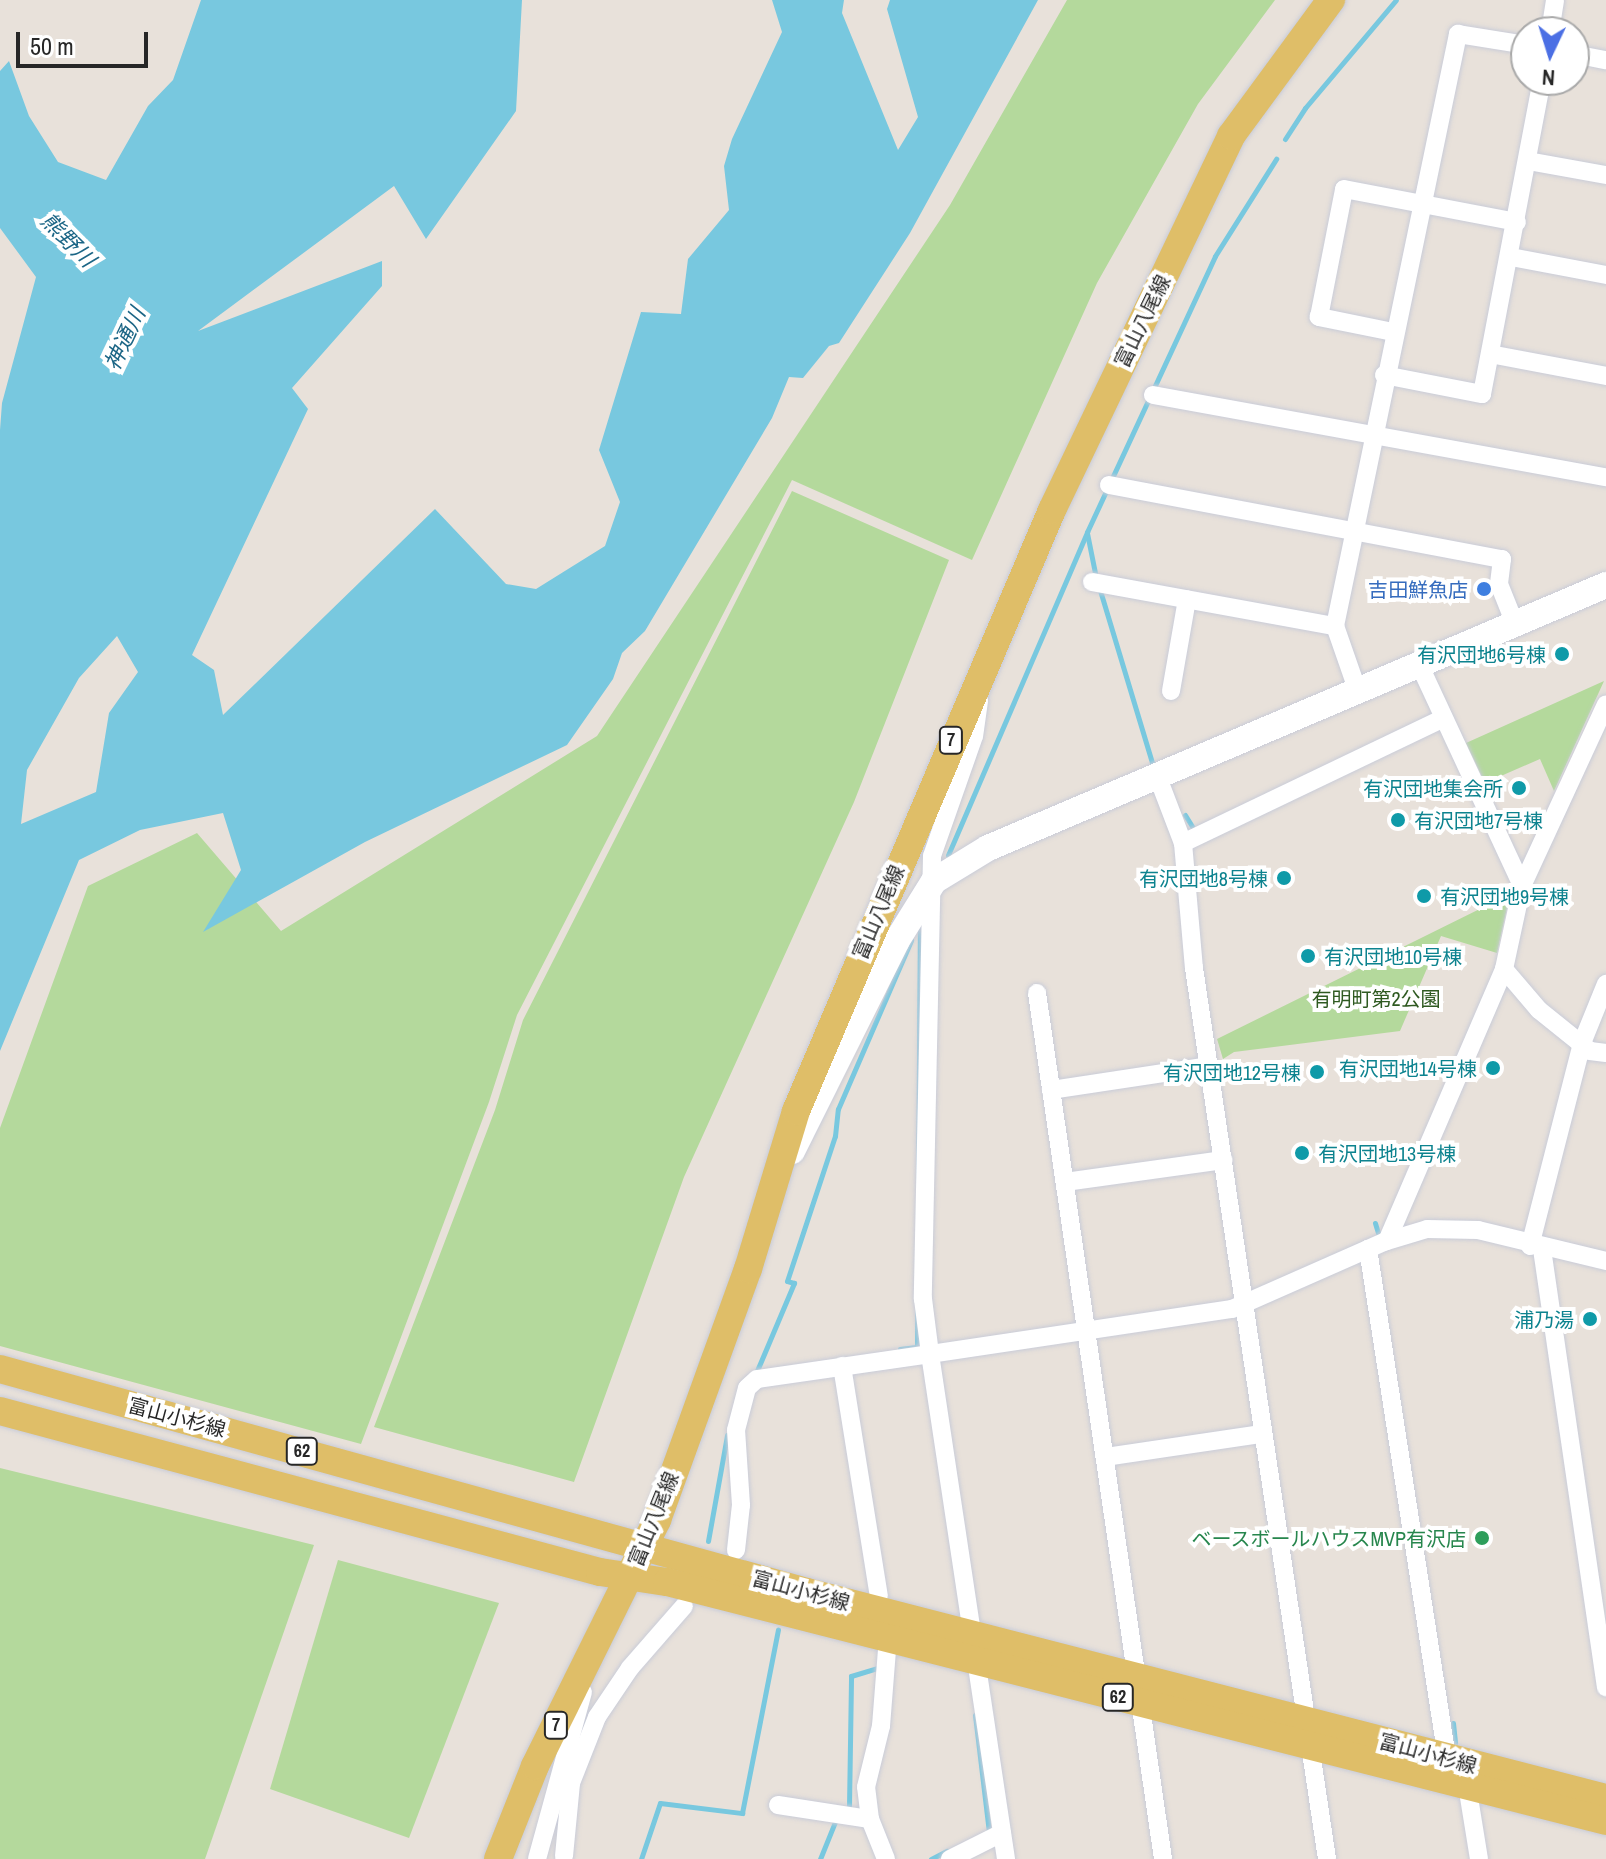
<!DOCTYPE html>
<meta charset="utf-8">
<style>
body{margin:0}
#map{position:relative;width:1606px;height:1859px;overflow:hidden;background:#e8e1da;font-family:"Archivo Narrow","Noto Sans JP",sans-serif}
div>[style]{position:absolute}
.green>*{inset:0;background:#b4d99c}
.water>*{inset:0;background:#78c8df}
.stream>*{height:5px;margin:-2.5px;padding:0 2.5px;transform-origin:2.5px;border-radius:2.5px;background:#78c8df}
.roads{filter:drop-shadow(0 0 2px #c9ccd8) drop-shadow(0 0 2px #c9ccd8)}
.street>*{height:18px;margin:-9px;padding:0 9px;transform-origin:9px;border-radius:9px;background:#fff}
.secondary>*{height:26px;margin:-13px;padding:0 13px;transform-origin:13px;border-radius:13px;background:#fff}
.primary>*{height:28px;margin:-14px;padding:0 14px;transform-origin:14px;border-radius:14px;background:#dfbe68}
.dots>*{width:22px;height:22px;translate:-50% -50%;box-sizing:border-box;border:4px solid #fff;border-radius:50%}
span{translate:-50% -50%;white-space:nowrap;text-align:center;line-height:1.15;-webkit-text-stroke:8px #fff;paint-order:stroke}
.shield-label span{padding:2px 6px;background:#fff;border:2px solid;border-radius:6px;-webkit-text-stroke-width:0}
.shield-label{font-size:18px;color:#272727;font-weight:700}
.street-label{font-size:20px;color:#272727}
.shop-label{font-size:20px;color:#366cbe}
.right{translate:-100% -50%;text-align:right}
.culture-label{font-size:20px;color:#0d838f}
.left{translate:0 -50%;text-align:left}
.park-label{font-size:20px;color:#2f5a21}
.leisure-label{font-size:20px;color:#27864d}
.water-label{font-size:22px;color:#1c6686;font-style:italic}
.north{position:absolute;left:1510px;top:16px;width:80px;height:80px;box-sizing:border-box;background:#fff;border:2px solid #a9a9a9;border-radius:50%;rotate:184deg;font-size:22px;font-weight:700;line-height:32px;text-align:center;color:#272727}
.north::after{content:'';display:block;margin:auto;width:28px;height:36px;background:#4b6fe4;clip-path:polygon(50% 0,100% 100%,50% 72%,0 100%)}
.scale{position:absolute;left:16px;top:32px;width:132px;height:36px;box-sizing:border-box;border:4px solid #272727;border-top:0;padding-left:10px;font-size:24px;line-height:28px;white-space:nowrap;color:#272727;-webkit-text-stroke:6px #fff;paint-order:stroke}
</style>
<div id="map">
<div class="green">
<i style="clip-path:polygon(1067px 0,1275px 0,1198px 104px,1097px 283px,972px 560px,792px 480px,517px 1015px,489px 1102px,361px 1444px,0 1346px,0 1128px,88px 886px,197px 833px,281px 931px,597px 736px,950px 205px)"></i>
<i style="clip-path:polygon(792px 491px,949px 560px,854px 802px,684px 1177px,574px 1482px,374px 1427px,495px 1110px,523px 1020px)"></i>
<i style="clip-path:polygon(1604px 681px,1554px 791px,1540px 759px,1485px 783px,1466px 743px)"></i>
<i style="clip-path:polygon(1510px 894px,1497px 953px,1441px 936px,1400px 1031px,1234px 1052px,1223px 1059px,1217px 1039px)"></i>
<i style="clip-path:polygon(0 1468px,314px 1545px,205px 1859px,0 1859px)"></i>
<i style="clip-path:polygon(338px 1560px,499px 1603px,409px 1838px,270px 1789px)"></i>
</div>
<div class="water">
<i style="clip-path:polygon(evenodd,201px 0,522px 0,516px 111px,426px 239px,394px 186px,198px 331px,382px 261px,382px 286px,292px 388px,308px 409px,192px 655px,214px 670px,223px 715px,435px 509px,506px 584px,536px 589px,605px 546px,620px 502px,599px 450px,641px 312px,681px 314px,688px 259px,729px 210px,724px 166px,732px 139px,782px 32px,772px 0,844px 0,842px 13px,898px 150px,918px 117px,887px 9px,890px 0,1038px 0,910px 233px,839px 343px,829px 346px,803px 378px,789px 377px,772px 418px,645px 631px,622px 653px,613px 679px,567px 745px,365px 842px,203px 932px,241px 870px,223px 813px,140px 830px,79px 860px,0 1051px,0 430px,2px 403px,36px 277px,0 228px,0 71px,9px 61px,29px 116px,58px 162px,106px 180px,148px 106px,173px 80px,201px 0,117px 636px,138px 672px,109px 713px,96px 792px,21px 824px,27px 770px,79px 678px,117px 636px)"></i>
</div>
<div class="stream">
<i style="left:1285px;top:139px;width:37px;rotate:-57deg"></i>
<i style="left:1305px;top:108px;width:141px;rotate:-49.9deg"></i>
<i style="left:1087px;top:533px;width:46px;rotate:78.7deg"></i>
<i style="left:1099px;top:587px;width:187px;rotate:73.2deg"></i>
<i style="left:1185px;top:815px;width:15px;rotate:58deg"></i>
<i style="left:948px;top:855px;width:352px;rotate:-66.7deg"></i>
<i style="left:1087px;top:532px;width:304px;rotate:-65.1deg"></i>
<i style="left:1215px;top:256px;width:115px;rotate:-57.8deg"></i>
<i style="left:1375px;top:1223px;width:14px;rotate:73deg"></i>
<i style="left:900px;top:1349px;width:17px;rotate:-7deg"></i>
<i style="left:917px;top:1347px;width:425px;rotate:-89.6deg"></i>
<i style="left:756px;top:1373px;width:98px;rotate:-67.1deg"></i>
<i style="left:794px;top:1283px;width:7px;rotate:-164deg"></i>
<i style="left:787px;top:1281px;width:153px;rotate:-71.7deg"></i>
<i style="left:835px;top:1136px;width:27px;rotate:-84deg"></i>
<i style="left:838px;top:1109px;width:184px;rotate:-66.6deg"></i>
<i style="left:708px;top:1541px;width:108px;rotate:-79.8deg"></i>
<i style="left:975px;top:1715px;width:118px;rotate:83.2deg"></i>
<i style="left:1453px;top:1723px;width:20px;rotate:84deg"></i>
<i style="left:849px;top:1807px;width:131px;rotate:-89.1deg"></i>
<i style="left:851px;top:1676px;width:28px;rotate:-17deg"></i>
<i style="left:641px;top:1859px;width:59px;rotate:-71.3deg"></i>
<i style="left:660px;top:1803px;width:83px;rotate:7deg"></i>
<i style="left:742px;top:1813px;width:187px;rotate:-78.9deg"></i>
<i style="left:820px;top:1859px;width:40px;rotate:-68deg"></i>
<i style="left:931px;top:1859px;width:18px;rotate:-27deg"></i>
</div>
<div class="roads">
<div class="street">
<i style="left:1550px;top:32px;width:32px;rotate:-81deg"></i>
<i style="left:1574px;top:54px;width:33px;rotate:11deg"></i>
<i style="left:1528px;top:161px;width:79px;rotate:10.2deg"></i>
<i style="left:1511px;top:257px;width:97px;rotate:10.7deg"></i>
<i style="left:1393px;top:332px;width:76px;rotate:-168.5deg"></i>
<i style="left:1319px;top:317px;width:130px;rotate:-78.9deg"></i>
<i style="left:1344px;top:189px;width:176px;rotate:10.8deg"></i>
<i style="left:1490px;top:354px;width:118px;rotate:10.7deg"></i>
<i style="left:1384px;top:375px;width:100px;rotate:11deg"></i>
<i style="left:1482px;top:394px;width:320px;rotate:-79.2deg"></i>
<i style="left:1153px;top:395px;width:460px;rotate:10.3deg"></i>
<i style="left:1109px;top:485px;width:400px;rotate:10.7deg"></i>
<i style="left:1502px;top:559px;width:25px;rotate:97deg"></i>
<i style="left:1499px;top:584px;width:43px;rotate:68.2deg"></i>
<i style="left:1092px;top:582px;width:247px;rotate:10.3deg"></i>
<i style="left:1420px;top:666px;width:242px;rotate:65.1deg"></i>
<i style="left:1357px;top:689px;width:67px;rotate:-109.2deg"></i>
<i style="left:1335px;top:626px;width:605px;rotate:-78.26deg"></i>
<i style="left:1458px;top:34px;width:69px;rotate:9.2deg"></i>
<i style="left:1171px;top:691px;width:93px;rotate:-80.1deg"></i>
<i style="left:979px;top:701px;width:35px;rotate:98deg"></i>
<i style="left:974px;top:736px;width:127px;rotate:109.3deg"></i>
<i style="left:932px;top:856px;width:443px;rotate:91.2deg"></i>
<i style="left:923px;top:1299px;width:55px;rotate:82.7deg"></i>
<i style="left:930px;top:1354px;width:305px;rotate:-8.5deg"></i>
<i style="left:1232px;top:1309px;width:166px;rotate:-23.8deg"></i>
<i style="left:1384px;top:1242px;width:45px;rotate:-16.8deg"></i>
<i style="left:1427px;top:1229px;width:51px;rotate:1.1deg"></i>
<i style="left:1478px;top:1230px;width:132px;rotate:13.6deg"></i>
<i style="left:1157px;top:775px;width:73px;rotate:69.1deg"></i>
<i style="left:1183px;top:843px;width:125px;rotate:85deg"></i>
<i style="left:1194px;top:968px;width:901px;rotate:81.51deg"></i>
<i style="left:1183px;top:843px;width:287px;rotate:-25.6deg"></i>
<i style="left:1504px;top:969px;width:54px;rotate:49.5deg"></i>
<i style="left:1539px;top:1010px;width:65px;rotate:38.8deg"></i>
<i style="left:1590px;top:1051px;width:16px;rotate:7deg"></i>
<i style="left:1037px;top:993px;width:875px;rotate:81.72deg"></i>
<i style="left:1051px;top:1090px;width:160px;rotate:-8.6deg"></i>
<i style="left:1065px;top:1182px;width:160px;rotate:-7.9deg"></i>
<i style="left:1387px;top:1241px;width:296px;rotate:-66.7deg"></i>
<i style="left:1504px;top:969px;width:85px;rotate:-77.8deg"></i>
<i style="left:1522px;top:886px;width:200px;rotate:-65.2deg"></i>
<i style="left:1530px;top:1246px;width:210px;rotate:-75.6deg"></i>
<i style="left:1582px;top:1043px;width:64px;rotate:-67.9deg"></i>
<i style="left:1368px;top:1249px;width:515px;rotate:81.18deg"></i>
<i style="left:1542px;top:1249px;width:443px;rotate:81.7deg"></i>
<i style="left:842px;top:1366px;width:233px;rotate:80.9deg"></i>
<i style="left:1105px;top:1457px;width:158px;rotate:-8.4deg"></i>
<i style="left:736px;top:1550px;width:45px;rotate:-83.7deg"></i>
<i style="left:741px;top:1505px;width:75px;rotate:-93.8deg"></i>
<i style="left:736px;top:1430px;width:43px;rotate:-75.3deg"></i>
<i style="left:747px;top:1388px;width:13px;rotate:-42deg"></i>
<i style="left:757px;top:1379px;width:175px;rotate:-8.2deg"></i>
<i style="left:930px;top:1354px;width:511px;rotate:81.44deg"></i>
<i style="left:1467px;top:1785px;width:75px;rotate:80.8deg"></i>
<i style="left:778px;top:1805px;width:93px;rotate:8.7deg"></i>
<i style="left:564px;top:1856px;width:73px;rotate:-84.5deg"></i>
<i style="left:571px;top:1783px;width:71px;rotate:-68.5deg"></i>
<i style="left:597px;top:1717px;width:59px;rotate:-56deg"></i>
<i style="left:630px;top:1668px;width:82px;rotate:-48.9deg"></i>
<i style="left:537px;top:1859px;width:173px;rotate:-74.6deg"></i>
<i style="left:886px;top:1859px;width:43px;rotate:-111.8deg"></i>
<i style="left:870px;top:1819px;width:32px;rotate:-97deg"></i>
<i style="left:866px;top:1787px;width:63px;rotate:-76.2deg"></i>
<i style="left:881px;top:1726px;width:77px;rotate:-85.5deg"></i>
<i style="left:950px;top:1859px;width:58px;rotate:-26.6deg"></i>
</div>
<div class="secondary">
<i style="left:792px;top:1151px;width:233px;rotate:-63.5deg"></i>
<i style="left:896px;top:942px;width:72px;rotate:-58.1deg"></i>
<i style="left:934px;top:881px;width:63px;rotate:-31.4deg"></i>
<i style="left:988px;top:848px;width:672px;rotate:-23.05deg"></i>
</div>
<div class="primary">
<i style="left:0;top:1369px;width:837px;rotate:15.45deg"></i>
<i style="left:807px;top:1592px;width:825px;rotate:14.46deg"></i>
<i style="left:0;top:1411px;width:621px;rotate:15.02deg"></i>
<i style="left:600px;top:1572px;width:68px;rotate:8.5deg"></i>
<i style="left:667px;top:1582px;width:969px;rotate:14.28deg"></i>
<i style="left:498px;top:1859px;width:100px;rotate:-68.3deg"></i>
<i style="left:535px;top:1766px;width:275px;rotate:-63.6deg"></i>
<i style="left:657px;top:1520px;width:267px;rotate:-70.1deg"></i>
<i style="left:748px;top:1269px;width:165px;rotate:-73.1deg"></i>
<i style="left:796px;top:1111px;width:653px;rotate:-66.93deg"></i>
<i style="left:1052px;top:510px;width:415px;rotate:-64.4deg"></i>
<i style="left:1231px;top:136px;width:169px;rotate:-53.7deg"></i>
</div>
</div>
<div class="dots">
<i style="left:1484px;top:589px;background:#3f7fe0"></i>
<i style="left:1562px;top:654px;background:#0f9aa8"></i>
<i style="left:1519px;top:788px;background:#0f9aa8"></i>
<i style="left:1398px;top:820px;background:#0f9aa8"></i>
<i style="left:1284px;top:878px;background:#0f9aa8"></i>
<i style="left:1424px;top:896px;background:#0f9aa8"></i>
<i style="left:1308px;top:956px;background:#0f9aa8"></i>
<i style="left:1493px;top:1068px;background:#0f9aa8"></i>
<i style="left:1317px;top:1072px;background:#0f9aa8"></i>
<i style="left:1302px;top:1153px;background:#0f9aa8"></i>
<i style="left:1590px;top:1319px;background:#0f9aa8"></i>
<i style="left:1482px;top:1538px;background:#2e9e5b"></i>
</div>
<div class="shield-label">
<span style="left:951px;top:740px">7</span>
<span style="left:302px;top:1451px">62</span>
<span style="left:1118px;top:1697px">62</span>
<span style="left:556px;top:1725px">7</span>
</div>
<div class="street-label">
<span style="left:1142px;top:321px;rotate:-64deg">富山八尾線</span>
<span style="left:878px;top:912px;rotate:-67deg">富山八尾線</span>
<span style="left:177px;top:1417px;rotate:15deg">富山小杉線</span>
<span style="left:653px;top:1519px;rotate:-68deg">富山八尾線</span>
<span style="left:801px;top:1590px;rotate:15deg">富山小杉線</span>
<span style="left:1428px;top:1753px;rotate:15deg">富山小杉線</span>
</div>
<div class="shop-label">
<span class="right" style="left:1468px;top:589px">吉田鮮魚店</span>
</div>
<div class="culture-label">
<span class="right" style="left:1546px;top:654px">有沢団地6号棟</span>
<span class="right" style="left:1503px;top:788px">有沢団地集会所</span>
<span class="left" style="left:1414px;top:820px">有沢団地7号棟</span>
<span class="right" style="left:1268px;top:878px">有沢団地8号棟</span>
<span class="left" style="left:1440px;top:896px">有沢団地9号棟</span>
<span class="left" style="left:1324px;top:956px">有沢団地10号棟</span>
<span class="right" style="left:1477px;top:1068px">有沢団地14号棟</span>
<span class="right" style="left:1301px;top:1072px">有沢団地12号棟</span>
<span class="left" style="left:1318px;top:1153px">有沢団地13号棟</span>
<span class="right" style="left:1574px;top:1319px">浦乃湯</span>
</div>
<div class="park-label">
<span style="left:1376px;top:998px">有明町第2公園</span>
</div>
<div class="leisure-label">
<span class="right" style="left:1466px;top:1538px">ベースボールハウスMVP有沢店</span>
</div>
<div class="water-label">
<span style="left:68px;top:240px;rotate:45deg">熊野川</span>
<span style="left:125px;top:339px;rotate:-65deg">神通川</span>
</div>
<div class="north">N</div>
<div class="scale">50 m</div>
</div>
